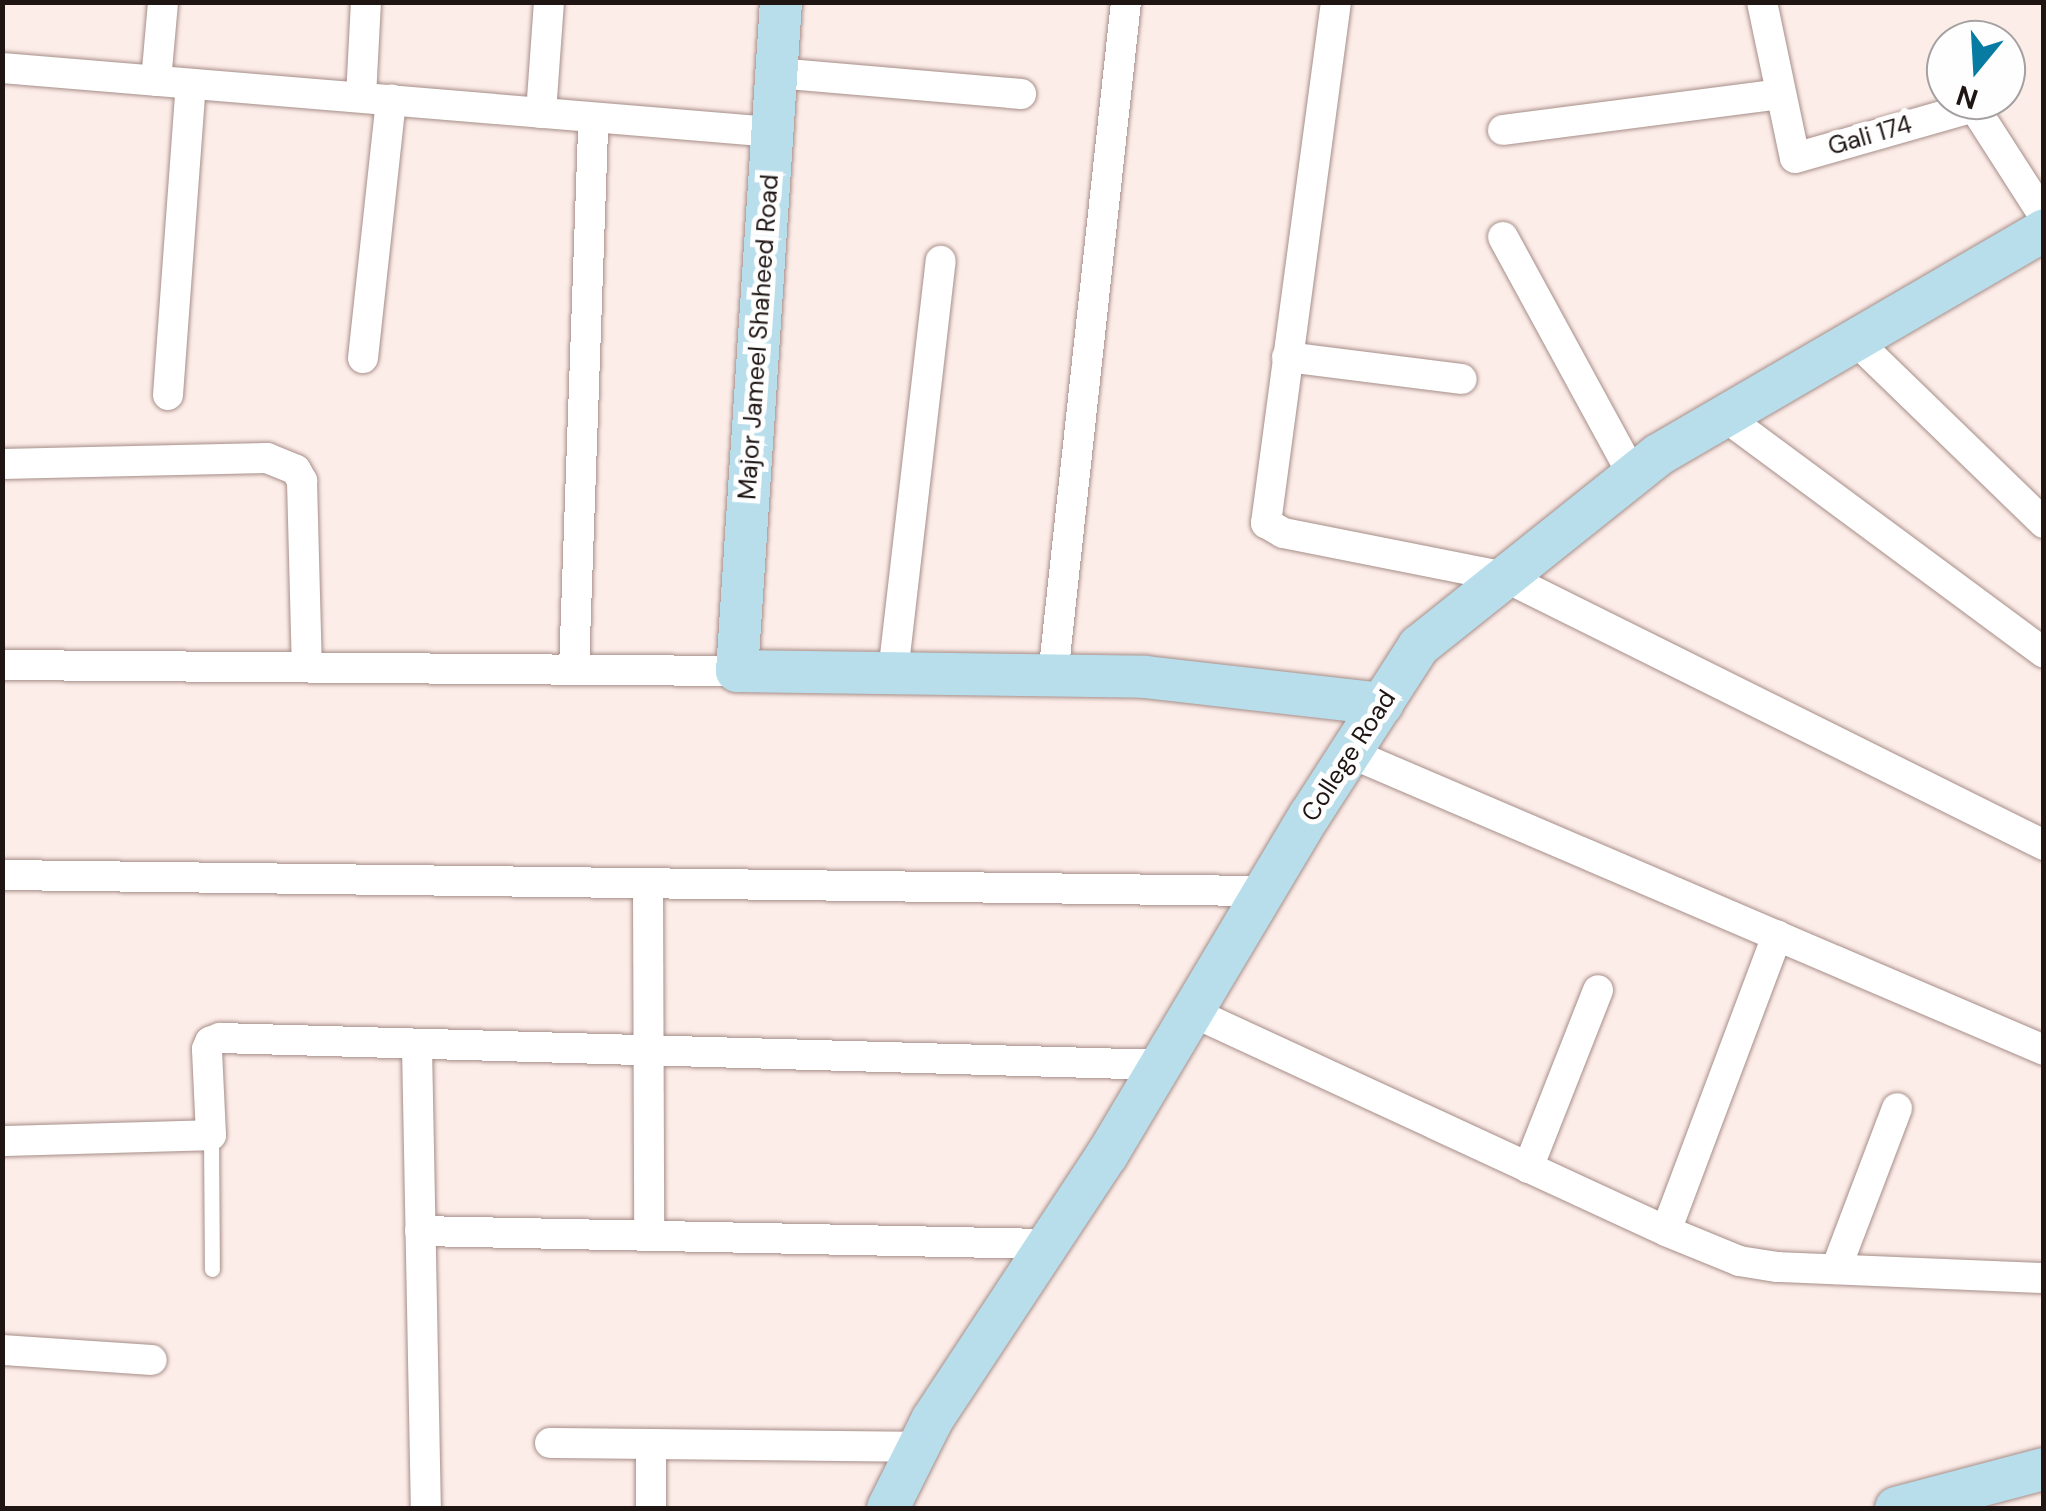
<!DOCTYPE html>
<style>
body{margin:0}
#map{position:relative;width:2046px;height:1511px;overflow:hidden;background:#fdede9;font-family:"DM Sans",sans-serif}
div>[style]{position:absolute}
.roads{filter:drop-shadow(0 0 2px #a68e88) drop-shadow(0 0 2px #a68e88)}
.lane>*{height:15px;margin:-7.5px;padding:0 7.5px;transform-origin:7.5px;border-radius:7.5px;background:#fff}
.street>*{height:30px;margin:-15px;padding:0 15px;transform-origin:15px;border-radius:15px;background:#fff}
.secondary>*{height:42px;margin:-21px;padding:0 21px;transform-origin:21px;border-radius:21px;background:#b8deec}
span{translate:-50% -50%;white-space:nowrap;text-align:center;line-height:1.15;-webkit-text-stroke:10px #fefefe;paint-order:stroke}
.street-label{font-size:25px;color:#1f1614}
.frame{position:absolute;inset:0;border:5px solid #1f1614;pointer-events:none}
.north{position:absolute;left:1926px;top:20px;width:100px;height:100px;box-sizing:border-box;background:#fefefe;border:2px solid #a5a1a0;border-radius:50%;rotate:198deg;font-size:28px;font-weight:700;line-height:40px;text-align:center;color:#1f1614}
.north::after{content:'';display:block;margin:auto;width:35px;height:45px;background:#087ba3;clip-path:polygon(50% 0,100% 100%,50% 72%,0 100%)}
</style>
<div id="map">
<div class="roads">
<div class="lane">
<i style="left:211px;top:1135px;width:134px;rotate:89.6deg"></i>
</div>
<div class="street">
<i style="left:1336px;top:2px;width:526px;rotate:97.65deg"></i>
<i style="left:1266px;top:523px;width:20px;rotate:30deg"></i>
<i style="left:1283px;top:533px;width:226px;rotate:11.2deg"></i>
<i style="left:1505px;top:577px;width:602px;rotate:26.44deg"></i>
<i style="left:1762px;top:2px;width:159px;rotate:78.1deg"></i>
<i style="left:1795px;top:158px;width:186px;rotate:-15.9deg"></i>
<i style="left:1974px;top:107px;width:130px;rotate:57.3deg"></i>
<i style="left:2px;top:68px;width:774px;rotate:4.75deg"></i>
<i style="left:776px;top:73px;width:246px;rotate:4.9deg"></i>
<i style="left:156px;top:81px;width:79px;rotate:-84.9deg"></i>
<i style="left:361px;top:97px;width:95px;rotate:-87deg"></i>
<i style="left:541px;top:113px;width:111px;rotate:-85.9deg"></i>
<i style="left:1503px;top:130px;width:280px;rotate:-7.4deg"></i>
<i style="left:1503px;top:237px;width:271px;rotate:61.4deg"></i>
<i style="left:1855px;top:340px;width:263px;rotate:44.1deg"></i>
<i style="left:1287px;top:357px;width:176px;rotate:7.2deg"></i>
<i style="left:363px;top:358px;width:260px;rotate:-83.8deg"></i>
<i style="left:168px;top:395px;width:312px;rotate:-85.8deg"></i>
<i style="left:1724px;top:416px;width:398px;rotate:36.5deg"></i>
<i style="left:2px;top:464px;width:265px;rotate:-1.3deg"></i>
<i style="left:267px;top:458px;width:31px;rotate:22deg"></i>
<i style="left:296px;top:470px;width:13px;rotate:61deg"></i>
<i style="left:302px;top:481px;width:185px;rotate:88.5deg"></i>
<i style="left:2px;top:665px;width:735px;rotate:0.47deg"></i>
<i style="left:574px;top:669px;width:538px;rotate:-87.98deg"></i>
<i style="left:893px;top:673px;width:415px;rotate:-83.4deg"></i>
<i style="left:1053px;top:676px;width:678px;rotate:-83.82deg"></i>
<i style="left:1350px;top:753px;width:755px;rotate:23.17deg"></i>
<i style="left:2px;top:875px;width:1263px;rotate:0.73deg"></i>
<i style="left:648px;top:883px;width:353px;rotate:89.8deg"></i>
<i style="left:1192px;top:1012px;width:522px;rotate:24.8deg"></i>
<i style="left:1666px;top:1231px;width:79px;rotate:22.3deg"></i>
<i style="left:1739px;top:1261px;width:39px;rotate:9deg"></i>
<i style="left:1778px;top:1267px;width:266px;rotate:2.4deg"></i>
<i style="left:417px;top:1046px;width:462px;rotate:88.9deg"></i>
<i style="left:2px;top:1141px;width:209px;rotate:-1.6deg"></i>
<i style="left:211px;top:1135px;width:86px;rotate:-92.7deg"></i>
<i style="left:207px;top:1049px;width:8px;rotate:-67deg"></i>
<i style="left:210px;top:1042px;width:11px;rotate:-22deg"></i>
<i style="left:220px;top:1038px;width:941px;rotate:1.64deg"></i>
<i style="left:1528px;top:1168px;width:191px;rotate:-68.5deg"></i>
<i style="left:420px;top:1231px;width:628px;rotate:1.19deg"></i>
<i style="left:1666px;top:1231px;width:316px;rotate:-69.4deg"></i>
<i style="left:1836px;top:1269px;width:172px;rotate:-69.2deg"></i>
<i style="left:2px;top:1350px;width:150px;rotate:3.8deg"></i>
<i style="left:550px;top:1443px;width:369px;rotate:0.6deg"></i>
<i style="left:651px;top:1445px;width:63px;rotate:90deg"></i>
</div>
<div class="secondary">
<i style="left:781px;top:2px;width:670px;rotate:93.76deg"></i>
<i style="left:737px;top:671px;width:408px;rotate:0.8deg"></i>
<i style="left:1145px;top:677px;width:239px;rotate:6.5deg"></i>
<i style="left:888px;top:1508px;width:98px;rotate:-63.4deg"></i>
<i style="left:932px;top:1420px;width:318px;rotate:-56.6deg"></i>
<i style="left:1107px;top:1155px;width:396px;rotate:-59.2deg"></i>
<i style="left:1310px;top:815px;width:201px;rotate:-57.2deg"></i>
<i style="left:1419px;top:646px;width:306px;rotate:-38.6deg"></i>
<i style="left:1658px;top:455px;width:447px;rotate:-30.2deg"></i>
<i style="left:1896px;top:1508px;width:153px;rotate:-14.8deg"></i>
</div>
</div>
<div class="street-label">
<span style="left:1870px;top:136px;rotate:-16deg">Gali 174</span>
<span style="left:759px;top:337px;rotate:-86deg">Major Jameel Shaheed Road</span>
<span style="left:1349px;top:756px;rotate:-57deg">College Road</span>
</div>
<div class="frame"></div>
<div class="north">N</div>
</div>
